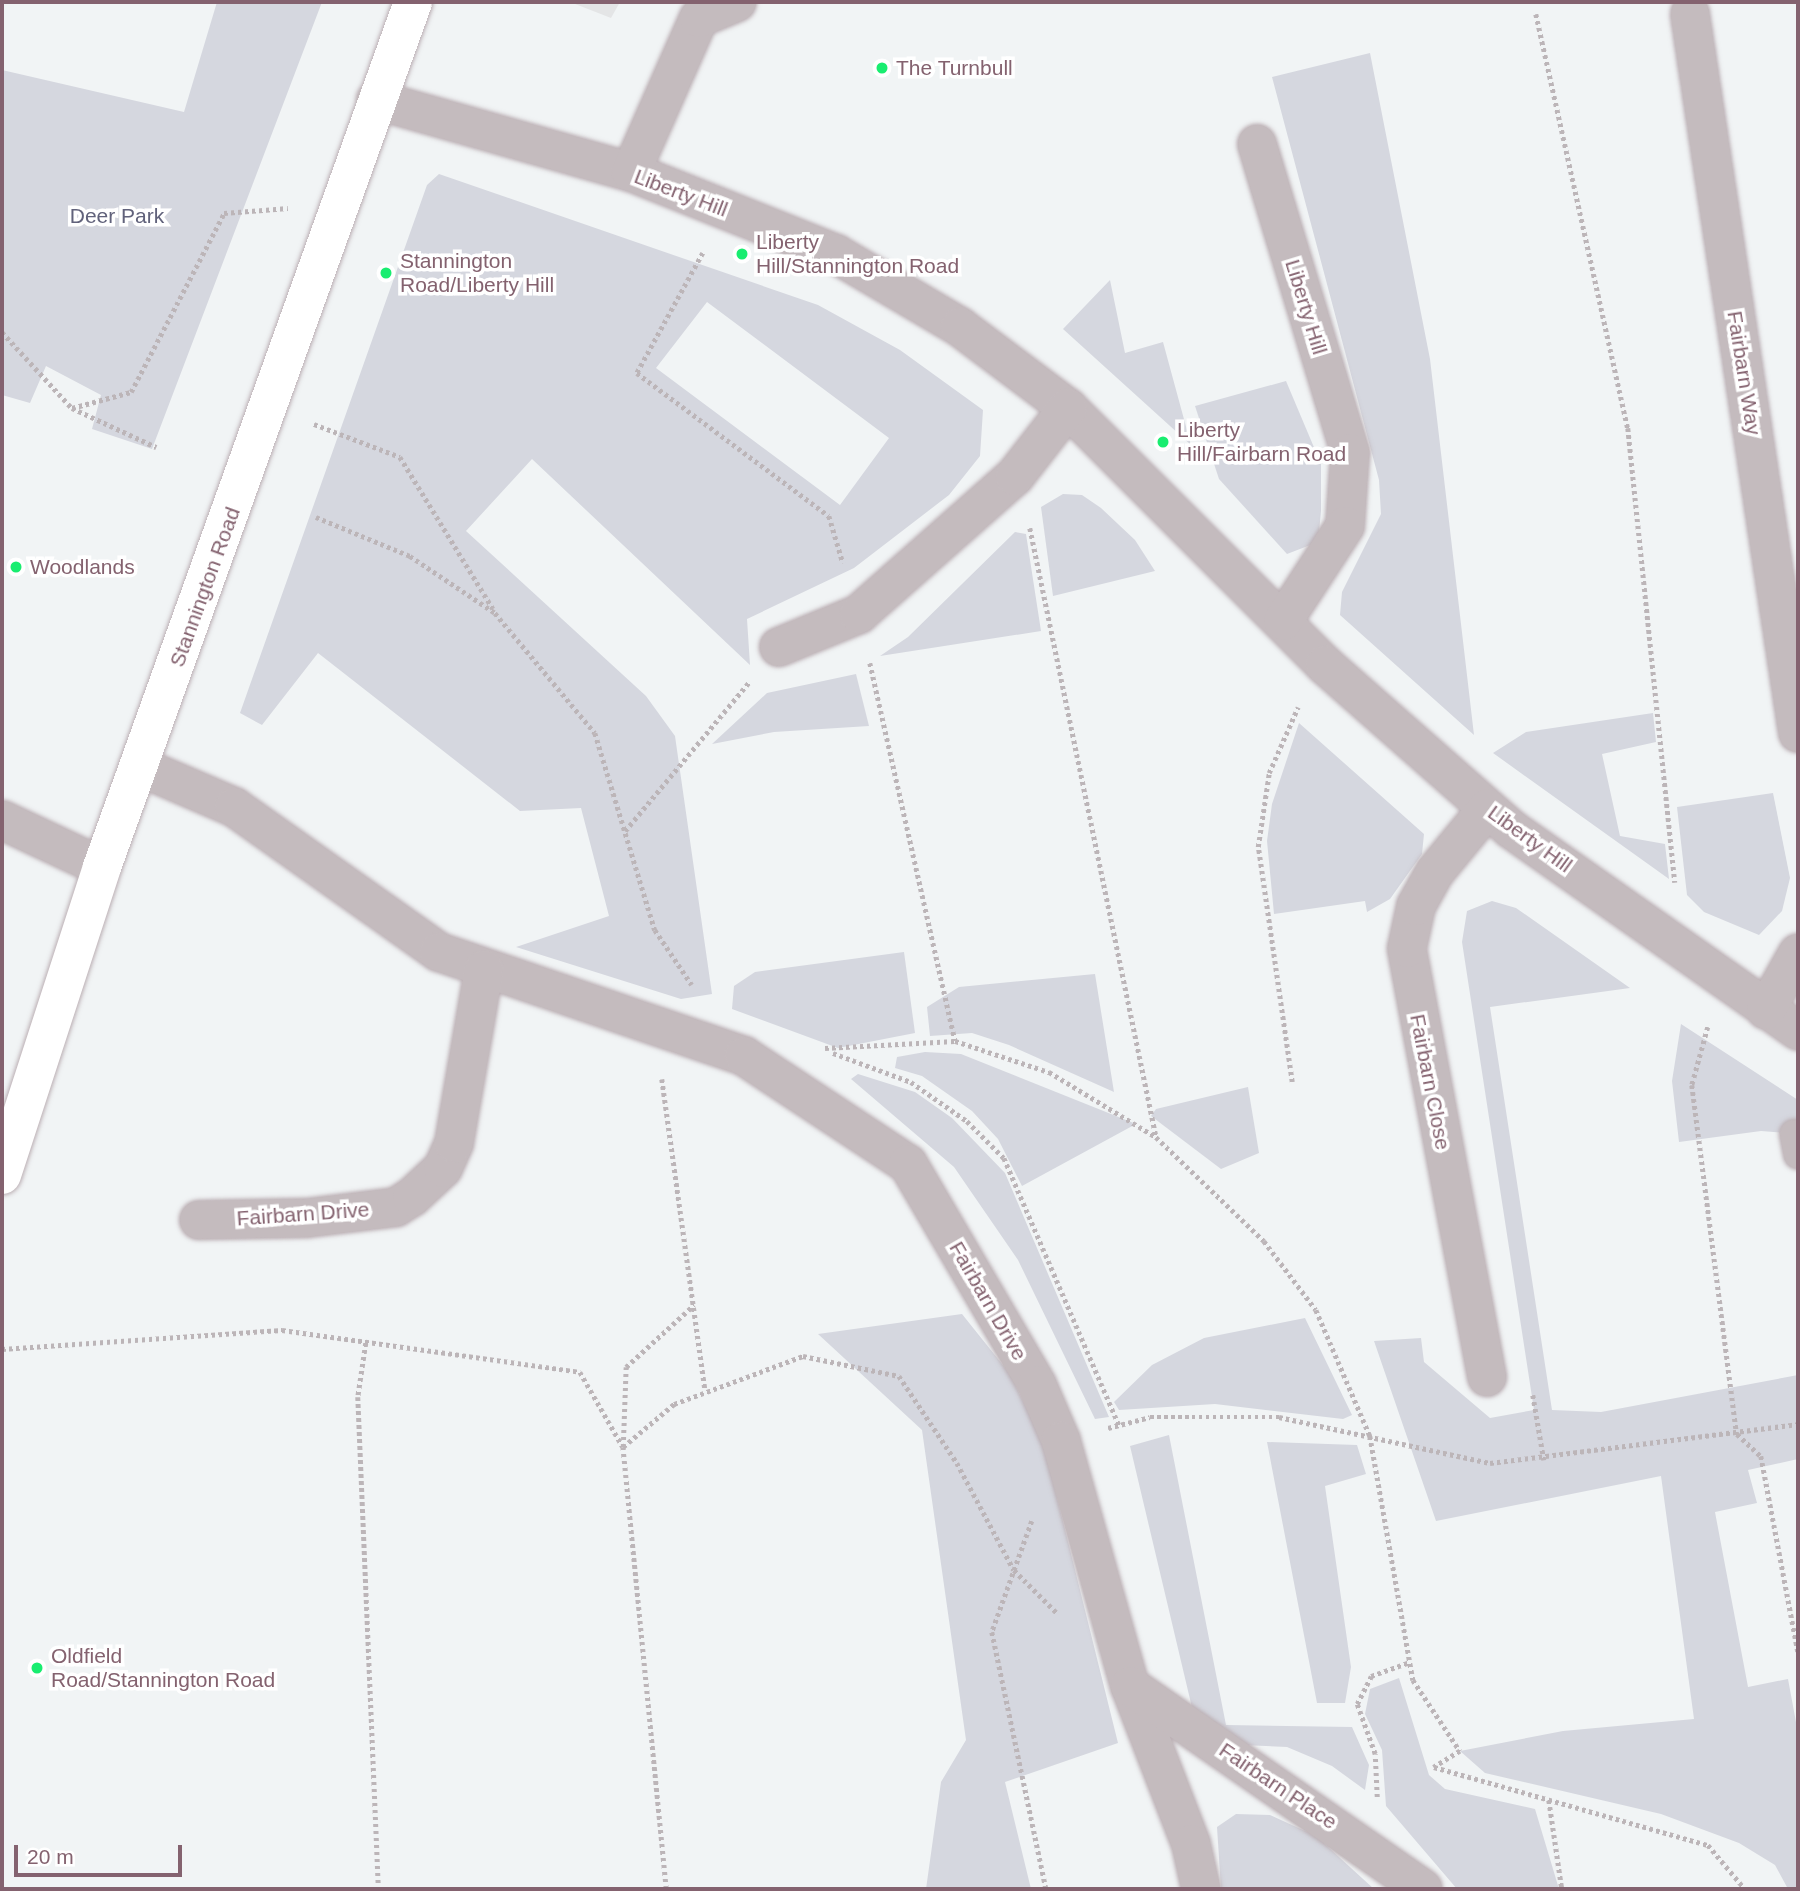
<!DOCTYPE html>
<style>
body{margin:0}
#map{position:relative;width:1800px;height:1891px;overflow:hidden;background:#f1f4f5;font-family:Arial,sans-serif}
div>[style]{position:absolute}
.built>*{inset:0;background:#e4e5e6}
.green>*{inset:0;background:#d5d7df}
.path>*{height:4.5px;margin-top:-2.25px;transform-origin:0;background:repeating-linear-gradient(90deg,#bcb5b8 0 3.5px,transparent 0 7px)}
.roads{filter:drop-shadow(0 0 2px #bbafb4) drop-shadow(0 0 2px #bbafb4)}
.service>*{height:28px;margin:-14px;padding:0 14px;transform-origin:14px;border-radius:14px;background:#c4bbbe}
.minor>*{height:38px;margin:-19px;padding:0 19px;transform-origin:19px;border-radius:19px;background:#c4bbbe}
.secondary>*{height:38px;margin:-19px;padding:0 19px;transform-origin:19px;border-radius:19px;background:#fff}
.dots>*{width:19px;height:19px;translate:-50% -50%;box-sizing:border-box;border:4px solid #fff;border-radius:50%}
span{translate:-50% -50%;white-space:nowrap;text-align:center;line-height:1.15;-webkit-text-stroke:7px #fff;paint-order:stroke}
.poi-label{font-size:21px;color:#84626f}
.left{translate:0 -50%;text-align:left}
.street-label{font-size:21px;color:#84626f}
.park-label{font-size:21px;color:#61627b}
.frame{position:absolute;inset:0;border:4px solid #84626f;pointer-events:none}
.scale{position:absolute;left:14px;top:1845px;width:168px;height:32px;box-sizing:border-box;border:4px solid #84626f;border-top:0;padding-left:9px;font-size:21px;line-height:24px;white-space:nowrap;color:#84626f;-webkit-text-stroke:5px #fff;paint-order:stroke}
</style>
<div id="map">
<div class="built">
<i style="clip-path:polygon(570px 2px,620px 2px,611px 18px)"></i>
</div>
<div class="green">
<i style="clip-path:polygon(217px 2px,322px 2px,152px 449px,92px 429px,101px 395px,46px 366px,30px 403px,2px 395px,2px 70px,184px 112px)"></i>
<i style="clip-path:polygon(1370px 53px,1430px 359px,1474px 735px,1340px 615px,1342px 592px,1381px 514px,1379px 480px,1272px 77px)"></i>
<i style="clip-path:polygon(evenodd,439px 174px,818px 305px,900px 350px,983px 410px,980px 456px,949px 495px,854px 568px,747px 619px,750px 665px,532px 459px,466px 531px,646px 696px,675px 736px,712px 994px,681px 999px,516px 947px,609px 916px,581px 808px,520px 811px,318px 653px,262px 725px,240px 713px,427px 185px,439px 174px,707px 302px,889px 438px,840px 505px,656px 368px,707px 302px)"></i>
<i style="clip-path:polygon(1110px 280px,1125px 353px,1163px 342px,1191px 445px,1063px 329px)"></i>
<i style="clip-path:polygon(1286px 381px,1321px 464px,1321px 511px,1318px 542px,1287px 554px,1219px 479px,1195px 406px)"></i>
<i style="clip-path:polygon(1063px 494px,1082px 495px,1101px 508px,1135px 540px,1155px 571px,1053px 596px,1041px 507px)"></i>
<i style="clip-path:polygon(1015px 532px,1026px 534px,1041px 631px,880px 656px,908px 637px)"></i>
<i style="clip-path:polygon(856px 674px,869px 726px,774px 732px,712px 744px,767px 693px)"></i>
<i style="clip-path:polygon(1653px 713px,1656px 742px,1602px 754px,1620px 836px,1665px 844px,1669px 879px,1493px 753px,1526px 732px)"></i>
<i style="clip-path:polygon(1299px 723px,1424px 834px,1422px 854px,1390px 899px,1367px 912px,1365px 901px,1274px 914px,1267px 841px,1272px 804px)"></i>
<i style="clip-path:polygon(1773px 793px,1790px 878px,1782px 911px,1759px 935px,1704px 912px,1687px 895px,1677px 807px)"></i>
<i style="clip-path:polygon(1492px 901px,1516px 908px,1630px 988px,1490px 1007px,1552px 1410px,1601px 1412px,1798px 1375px,1798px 1459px,1748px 1470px,1757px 1503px,1715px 1512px,1748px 1687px,1788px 1679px,1798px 1733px,1798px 1889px,1788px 1889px,1775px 1865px,1739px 1843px,1661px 1814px,1485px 1773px,1460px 1751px,1563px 1731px,1694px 1719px,1661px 1476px,1436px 1521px,1374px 1341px,1421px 1338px,1424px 1362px,1490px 1418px,1534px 1410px,1462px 942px,1467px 911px)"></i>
<i style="clip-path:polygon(904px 952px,915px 1033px,838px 1048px,732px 1009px,734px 986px,755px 972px)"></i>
<i style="clip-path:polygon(1095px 974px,1114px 1092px,1009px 1045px,972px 1033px,930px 1036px,927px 1007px,959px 987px)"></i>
<i style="clip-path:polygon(1681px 1024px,1798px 1100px,1798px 1134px,1761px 1131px,1679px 1142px,1672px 1081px)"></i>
<i style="clip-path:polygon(925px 1052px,961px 1054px,1136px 1124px,1022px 1186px,998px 1139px,972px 1111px,922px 1076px,895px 1068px,897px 1057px)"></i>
<i style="clip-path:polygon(858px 1074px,915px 1092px,952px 1118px,1005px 1173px,1109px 1417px,1095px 1419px,1018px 1260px,954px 1167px,851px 1079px)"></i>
<i style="clip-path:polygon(1248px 1087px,1259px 1153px,1221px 1169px,1151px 1116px,1156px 1109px)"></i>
<i style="clip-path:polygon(962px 1314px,1010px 1374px,1044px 1445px,1118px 1743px,1005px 1782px,1031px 1889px,926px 1889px,941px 1782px,966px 1740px,922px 1430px,818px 1334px)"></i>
<i style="clip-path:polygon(1305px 1318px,1352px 1415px,1343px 1419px,1215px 1404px,1119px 1410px,1114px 1402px,1152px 1365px,1204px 1338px)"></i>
<i style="clip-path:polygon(1169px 1435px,1226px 1725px,1352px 1727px,1369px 1765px,1365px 1790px,1332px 1766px,1287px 1747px,1242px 1745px,1194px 1716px,1130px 1446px)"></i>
<i style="clip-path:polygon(1267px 1442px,1357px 1445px,1366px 1474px,1325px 1486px,1351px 1667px,1345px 1703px,1317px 1703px)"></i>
<i style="clip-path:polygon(1399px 1678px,1429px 1775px,1445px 1789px,1535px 1809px,1559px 1889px,1457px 1889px,1386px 1806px,1382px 1750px,1365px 1714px,1370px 1689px)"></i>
<i style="clip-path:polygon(1236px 1814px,1270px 1815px,1316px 1836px,1374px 1889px,1221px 1889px,1217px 1827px)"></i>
</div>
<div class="path">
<i style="left:1536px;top:14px;width:424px;rotate:77.5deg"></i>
<i style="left:1628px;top:428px;width:457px;rotate:84.1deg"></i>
<i style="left:703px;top:253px;width:137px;rotate:118.8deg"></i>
<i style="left:637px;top:373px;width:239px;rotate:36.7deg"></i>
<i style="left:829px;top:516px;width:49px;rotate:73.4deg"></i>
<i style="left:2px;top:332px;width:103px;rotate:47.4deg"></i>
<i style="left:72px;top:408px;width:93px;rotate:24.9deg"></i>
<i style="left:72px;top:408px;width:61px;rotate:-15.2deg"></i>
<i style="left:131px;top:392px;width:202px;rotate:-62.5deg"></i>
<i style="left:224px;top:213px;width:64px;rotate:-4.5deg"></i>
<i style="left:314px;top:424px;width:92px;rotate:21deg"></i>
<i style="left:400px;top:457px;width:178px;rotate:58.5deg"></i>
<i style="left:316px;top:517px;width:102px;rotate:22.5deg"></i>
<i style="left:410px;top:556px;width:102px;rotate:33.8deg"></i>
<i style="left:495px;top:613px;width:156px;rotate:50.2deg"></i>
<i style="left:595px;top:733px;width:206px;rotate:73.1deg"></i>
<i style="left:655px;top:930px;width:66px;rotate:56.1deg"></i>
<i style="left:1030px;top:528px;width:621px;rotate:78.29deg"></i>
<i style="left:870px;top:663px;width:387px;rotate:77.3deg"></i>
<i style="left:625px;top:831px;width:194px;rotate:-50.2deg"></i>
<i style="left:1708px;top:1027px;width:60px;rotate:105.4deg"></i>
<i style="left:1692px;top:1085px;width:352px;rotate:82.7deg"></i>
<i style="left:1737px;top:1434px;width:33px;rotate:43deg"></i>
<i style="left:1761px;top:1456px;width:199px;rotate:79.3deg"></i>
<i style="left:825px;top:1048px;width:130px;rotate:-3.1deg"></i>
<i style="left:955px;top:1041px;width:99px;rotate:18.3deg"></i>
<i style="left:1049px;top:1072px;width:125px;rotate:31.3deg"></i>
<i style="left:1156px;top:1137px;width:150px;rotate:43.9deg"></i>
<i style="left:1264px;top:1241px;width:86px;rotate:53deg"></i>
<i style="left:1316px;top:1310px;width:137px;rotate:66.8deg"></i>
<i style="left:1370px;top:1436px;width:248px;rotate:80deg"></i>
<i style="left:1413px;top:1680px;width:85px;rotate:56.5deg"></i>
<i style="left:1460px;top:1751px;width:31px;rotate:148deg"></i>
<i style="left:1434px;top:1767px;width:285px;rotate:15.9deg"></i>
<i style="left:1708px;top:1845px;width:57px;rotate:49.9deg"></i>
<i style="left:833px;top:1053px;width:83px;rotate:20.4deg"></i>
<i style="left:911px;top:1082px;width:68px;rotate:34.9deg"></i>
<i style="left:967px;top:1121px;width:52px;rotate:45deg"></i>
<i style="left:1004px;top:1158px;width:291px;rotate:66.7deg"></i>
<i style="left:662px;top:1079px;width:314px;rotate:82.1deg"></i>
<i style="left:1292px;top:1082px;width:237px;rotate:-98.2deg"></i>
<i style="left:1258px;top:847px;width:75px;rotate:-81.5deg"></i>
<i style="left:1269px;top:773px;width:72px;rotate:-66.3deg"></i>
<i style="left:366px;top:1343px;width:55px;rotate:98.4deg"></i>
<i style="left:358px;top:1397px;width:492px;rotate:87.6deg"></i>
<i style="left:2px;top:1349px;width:281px;rotate:-3.9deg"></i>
<i style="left:282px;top:1330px;width:301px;rotate:8deg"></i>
<i style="left:580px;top:1372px;width:86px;rotate:60.2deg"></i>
<i style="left:1533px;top:1395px;width:66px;rotate:80.4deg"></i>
<i style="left:1108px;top:1428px;width:43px;rotate:-14.7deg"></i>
<i style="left:1150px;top:1417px;width:129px"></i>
<i style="left:1279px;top:1417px;width:216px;rotate:12.3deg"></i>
<i style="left:1490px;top:1463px;width:310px;rotate:-7.2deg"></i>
<i style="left:623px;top:1447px;width:80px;rotate:-87.9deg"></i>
<i style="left:626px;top:1367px;width:92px;rotate:-42.4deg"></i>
<i style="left:1032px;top:1521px;width:118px;rotate:109.8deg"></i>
<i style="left:992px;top:1632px;width:263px;rotate:78.1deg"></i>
<i style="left:1377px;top:1797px;width:43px;rotate:-92.7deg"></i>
<i style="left:1375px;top:1754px;width:53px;rotate:-109.8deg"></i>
<i style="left:1357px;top:1704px;width:31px;rotate:-63deg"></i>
<i style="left:1371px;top:1676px;width:41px;rotate:-19.7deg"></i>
<i style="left:1549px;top:1800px;width:90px;rotate:81.7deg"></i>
<i style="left:666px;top:1889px;width:444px;rotate:-95.6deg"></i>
<i style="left:623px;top:1447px;width:67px;rotate:-40.1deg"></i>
<i style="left:674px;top:1404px;width:138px;rotate:-20.4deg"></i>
<i style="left:803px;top:1356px;width:98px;rotate:11.8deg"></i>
<i style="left:899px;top:1376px;width:105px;rotate:56.3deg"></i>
<i style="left:957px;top:1463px;width:121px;rotate:62deg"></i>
<i style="left:1014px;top:1570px;width:62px;rotate:45deg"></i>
</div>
<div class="roads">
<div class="service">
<i style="left:1794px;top:1134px;width:21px;rotate:79deg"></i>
</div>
<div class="minor">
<i style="left:1690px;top:14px;width:727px;rotate:81.46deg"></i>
<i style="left:376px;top:100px;width:265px;rotate:15.8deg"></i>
<i style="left:631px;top:172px;width:221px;rotate:21.8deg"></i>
<i style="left:836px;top:254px;width:144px;rotate:30.5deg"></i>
<i style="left:960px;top:327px;width:135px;rotate:36.9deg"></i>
<i style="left:1068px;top:408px;width:363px;rotate:45deg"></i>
<i style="left:1325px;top:665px;width:248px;rotate:41.4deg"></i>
<i style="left:1511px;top:829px;width:351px;rotate:35.1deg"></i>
<i style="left:1257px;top:144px;width:323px;rotate:73.2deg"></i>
<i style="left:1350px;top:453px;width:73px;rotate:93.9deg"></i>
<i style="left:1345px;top:526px;width:113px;rotate:123.1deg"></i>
<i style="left:631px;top:172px;width:168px;rotate:-66.2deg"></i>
<i style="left:699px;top:18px;width:41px;rotate:-22.8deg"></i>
<i style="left:779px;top:647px;width:87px;rotate:-22.4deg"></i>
<i style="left:859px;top:614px;width:208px;rotate:-41.5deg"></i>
<i style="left:1015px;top:476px;width:86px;rotate:-52.1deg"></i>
<i style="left:141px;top:767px;width:101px;rotate:23.3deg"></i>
<i style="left:234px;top:807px;width:251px;rotate:35.3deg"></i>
<i style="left:439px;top:952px;width:322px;rotate:18.8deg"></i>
<i style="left:744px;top:1056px;width:196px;rotate:33.4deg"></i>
<i style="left:908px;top:1164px;width:256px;rotate:59.7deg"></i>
<i style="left:1037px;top:1385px;width:61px;rotate:66.8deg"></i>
<i style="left:1061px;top:1441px;width:255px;rotate:74.3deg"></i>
<i style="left:1130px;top:1686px;width:169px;rotate:68.9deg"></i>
<i style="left:1191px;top:1844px;width:46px;rotate:77.5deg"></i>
<i style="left:2px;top:820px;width:110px;rotate:25.2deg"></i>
<i style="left:1766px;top:1010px;width:65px;rotate:-60.7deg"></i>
<i style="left:199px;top:1220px;width:108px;rotate:-1.1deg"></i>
<i style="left:307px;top:1218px;width:90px;rotate:-7deg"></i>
<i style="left:396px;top:1207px;width:19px;rotate:-32deg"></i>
<i style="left:412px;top:1197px;width:42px;rotate:-43.1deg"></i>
<i style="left:443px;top:1168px;width:27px;rotate:-66deg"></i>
<i style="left:454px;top:1143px;width:176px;rotate:-80.2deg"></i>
<i style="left:1487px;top:1377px;width:436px;rotate:-100.6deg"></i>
<i style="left:1407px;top:948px;width:43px;rotate:-77.9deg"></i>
<i style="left:1416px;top:906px;width:39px;rotate:-61deg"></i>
<i style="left:1435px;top:872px;width:82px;rotate:-50.5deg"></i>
<i style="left:1130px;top:1686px;width:356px;rotate:34.7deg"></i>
</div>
<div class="secondary">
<i style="left:2px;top:1175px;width:324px;rotate:-72deg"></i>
<i style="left:102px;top:867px;width:919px;rotate:-70.22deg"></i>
</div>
</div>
<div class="dots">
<i style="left:882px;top:68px;background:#19ed70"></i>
<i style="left:742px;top:254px;background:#19ed70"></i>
<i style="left:386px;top:273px;background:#19ed70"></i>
<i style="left:1163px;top:442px;background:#19ed70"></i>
<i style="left:16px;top:567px;background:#19ed70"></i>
<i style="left:37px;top:1668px;background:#19ed70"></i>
</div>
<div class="poi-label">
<span class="left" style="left:896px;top:68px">The Turnbull</span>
<span class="left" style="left:756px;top:254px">Liberty<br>Hill/Stannington Road</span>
<span class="left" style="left:400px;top:273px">Stannington<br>Road/Liberty Hill</span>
<span class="left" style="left:1177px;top:442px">Liberty<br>Hill/Fairbarn Road</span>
<span class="left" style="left:30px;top:567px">Woodlands</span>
<span class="left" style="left:51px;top:1668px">Oldfield<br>Road/Stannington Road</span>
</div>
<div class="street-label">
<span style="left:681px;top:193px;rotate:21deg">Liberty Hill</span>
<span style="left:1306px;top:307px;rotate:73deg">Liberty Hill</span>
<span style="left:1744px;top:373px;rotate:81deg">Fairbarn Way</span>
<span style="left:205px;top:587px;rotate:-70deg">Stannington Road</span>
<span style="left:1530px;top:839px;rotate:36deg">Liberty Hill</span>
<span style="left:1430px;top:1082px;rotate:79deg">Fairbarn Close</span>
<span style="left:303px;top:1214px;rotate:-4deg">Fairbarn Drive</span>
<span style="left:988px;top:1301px;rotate:60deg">Fairbarn Drive</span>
<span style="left:1278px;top:1786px;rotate:34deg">Fairbarn Place</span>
</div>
<div class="park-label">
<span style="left:117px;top:216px">Deer Park</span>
</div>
<div class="frame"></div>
<div class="scale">20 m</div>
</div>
